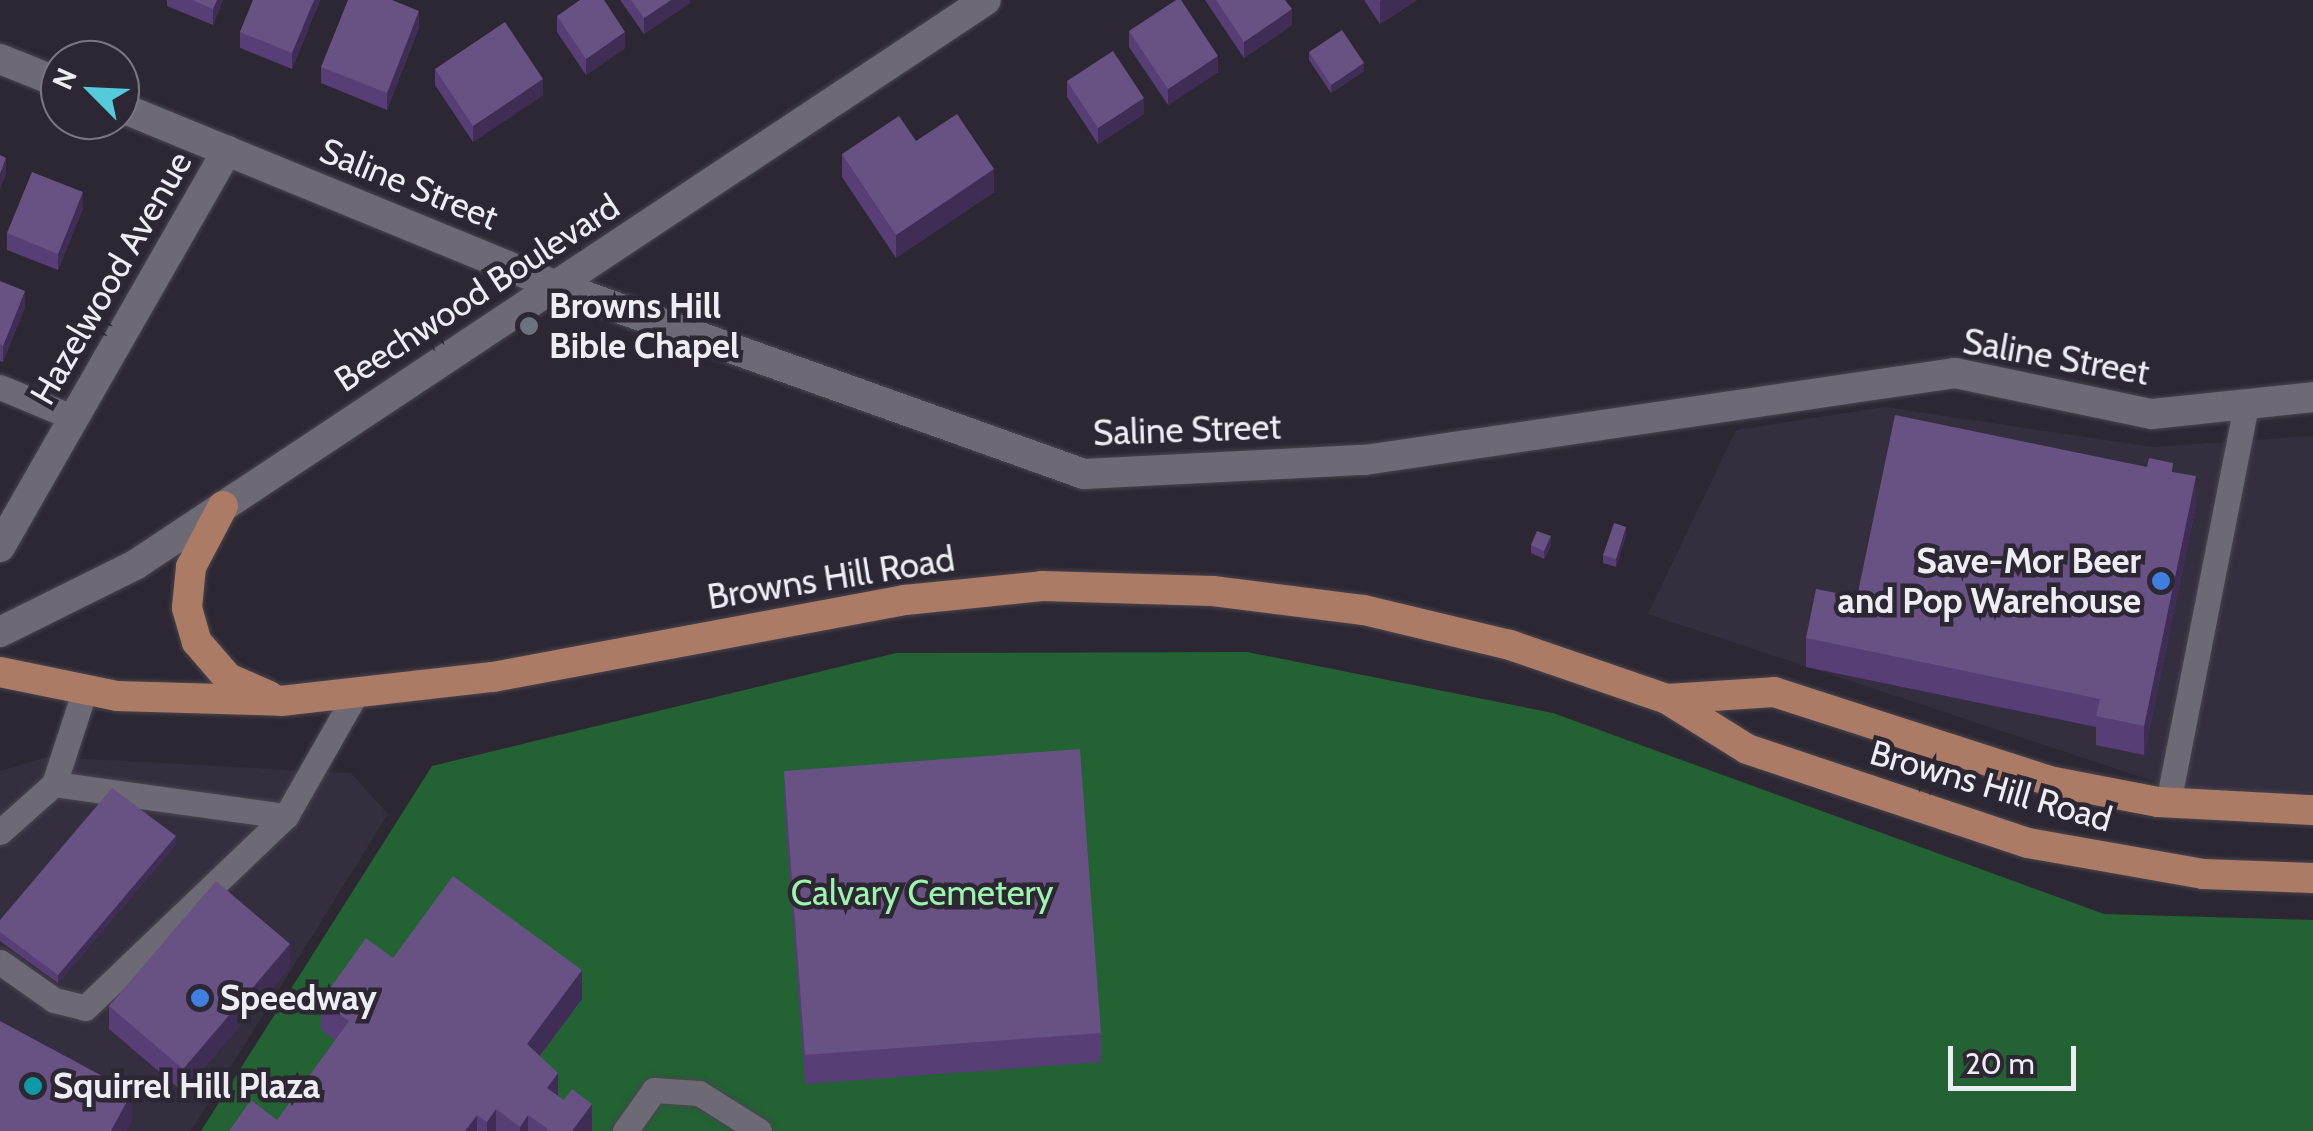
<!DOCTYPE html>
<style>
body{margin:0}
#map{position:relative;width:2313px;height:1131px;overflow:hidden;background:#2c2732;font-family:Cabin,sans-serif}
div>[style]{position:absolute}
.built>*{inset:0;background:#352e3f}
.green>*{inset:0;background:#226233}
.roads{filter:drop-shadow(0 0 2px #49454e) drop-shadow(0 0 2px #49454e)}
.lane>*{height:25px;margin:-12.5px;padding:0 12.5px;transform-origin:12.5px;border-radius:12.5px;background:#6d6975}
.street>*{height:30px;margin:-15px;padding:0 15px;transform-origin:15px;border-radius:15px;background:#6d6975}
.secondary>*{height:30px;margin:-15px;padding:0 15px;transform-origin:15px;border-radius:15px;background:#6d6975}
.primary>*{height:30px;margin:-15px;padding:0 15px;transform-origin:15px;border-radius:15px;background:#ac7b65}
.wall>*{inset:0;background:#573e76}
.shaded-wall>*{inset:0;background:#3f2d55}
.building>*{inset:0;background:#685183}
.dots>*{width:28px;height:28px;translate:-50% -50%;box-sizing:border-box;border:5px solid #2c2732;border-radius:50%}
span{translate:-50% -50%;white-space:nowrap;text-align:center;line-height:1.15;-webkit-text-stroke:9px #2c2732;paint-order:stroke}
.street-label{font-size:35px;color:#efedf4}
.poi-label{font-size:35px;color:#efedf4;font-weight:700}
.left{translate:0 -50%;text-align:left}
.right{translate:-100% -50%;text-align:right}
.park-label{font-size:35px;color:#9cf5ad}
.north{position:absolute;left:40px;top:40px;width:100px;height:100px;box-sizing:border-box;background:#2c2732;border:2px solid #7a7680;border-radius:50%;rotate:294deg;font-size:28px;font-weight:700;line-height:40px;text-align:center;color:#efedf4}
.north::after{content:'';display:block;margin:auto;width:35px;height:45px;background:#53cbdb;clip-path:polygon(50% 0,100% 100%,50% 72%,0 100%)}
.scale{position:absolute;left:1948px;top:1046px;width:128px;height:45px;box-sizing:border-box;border:5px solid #efedf4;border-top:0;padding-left:12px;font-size:30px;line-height:35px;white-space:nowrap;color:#efedf4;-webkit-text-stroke:8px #2c2732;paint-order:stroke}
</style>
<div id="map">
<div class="built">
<i style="clip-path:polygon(1884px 407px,2153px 447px,2313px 436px,2313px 793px,2177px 789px,1648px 614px,1736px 430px)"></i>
<i style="clip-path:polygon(48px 757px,351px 773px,388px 814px,191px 1131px,0 1131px,0 771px)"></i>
</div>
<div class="green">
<i style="clip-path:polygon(1247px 652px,1553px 713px,2104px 914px,2313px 920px,2313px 1131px,201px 1131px,432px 766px,896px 653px)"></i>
</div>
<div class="roads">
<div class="lane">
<i style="left:0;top:387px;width:80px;rotate:22.7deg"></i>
<i style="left:54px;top:784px;width:234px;rotate:7.9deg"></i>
<i style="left:2168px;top:803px;width:407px;rotate:-78.9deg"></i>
<i style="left:0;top:832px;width:72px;rotate:-41.6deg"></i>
<i style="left:54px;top:784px;width:100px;rotate:-71.9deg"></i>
<i style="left:0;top:962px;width:66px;rotate:35.1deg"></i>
<i style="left:54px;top:1000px;width:32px;rotate:14deg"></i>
<i style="left:85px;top:1008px;width:278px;rotate:-43.7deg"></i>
<i style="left:286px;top:816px;width:139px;rotate:-60.3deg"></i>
<i style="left:625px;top:1131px;width:50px;rotate:-54.7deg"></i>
<i style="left:654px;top:1090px;width:45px;rotate:3.8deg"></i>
<i style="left:699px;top:1093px;width:71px;rotate:32.3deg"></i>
</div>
<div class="street">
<i style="left:0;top:59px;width:65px;rotate:21.8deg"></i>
<i style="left:120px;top:107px;width:469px;rotate:22.3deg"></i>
<i style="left:554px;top:285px;width:563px;rotate:19.63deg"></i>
<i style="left:1084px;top:474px;width:281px;rotate:-2.9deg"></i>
<i style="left:1365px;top:460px;width:596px;rotate:-8.39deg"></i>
<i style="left:1955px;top:373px;width:201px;rotate:11.8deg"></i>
<i style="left:2152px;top:414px;width:162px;rotate:-6deg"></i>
<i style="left:0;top:547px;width:457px;rotate:-60.2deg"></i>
</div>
<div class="secondary">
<i style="left:0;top:632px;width:151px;rotate:-26.4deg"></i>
<i style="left:135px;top:565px;width:1021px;rotate:-33.58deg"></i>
</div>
<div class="primary">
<i style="left:223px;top:506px;width:69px;rotate:117.7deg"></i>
<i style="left:191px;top:567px;width:41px;rotate:95.6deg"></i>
<i style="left:187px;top:608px;width:35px;rotate:74deg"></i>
<i style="left:197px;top:642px;width:48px;rotate:49.3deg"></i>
<i style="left:228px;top:678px;width:45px;rotate:23.7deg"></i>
<i style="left:0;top:672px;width:119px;rotate:11.6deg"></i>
<i style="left:117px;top:696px;width:164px;rotate:1.7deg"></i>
<i style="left:281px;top:701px;width:213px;rotate:-6.5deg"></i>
<i style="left:493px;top:677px;width:419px;rotate:-10.6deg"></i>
<i style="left:905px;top:600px;width:138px;rotate:-5.8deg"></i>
<i style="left:1042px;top:586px;width:171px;rotate:1.7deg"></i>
<i style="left:1213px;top:591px;width:152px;rotate:7.2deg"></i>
<i style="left:1364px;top:610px;width:150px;rotate:13.5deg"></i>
<i style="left:1510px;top:645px;width:166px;rotate:19deg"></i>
<i style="left:1667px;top:699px;width:94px;rotate:32deg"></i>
<i style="left:1747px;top:749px;width:296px;rotate:18.5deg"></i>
<i style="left:2028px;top:843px;width:178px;rotate:10deg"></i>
<i style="left:2203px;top:874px;width:110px;rotate:2.1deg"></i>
<i style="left:1667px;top:699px;width:107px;rotate:-3.7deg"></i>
<i style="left:1774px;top:692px;width:289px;rotate:17.9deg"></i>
<i style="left:2049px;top:781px;width:111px;rotate:10.9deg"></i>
<i style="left:2158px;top:802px;width:155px;rotate:3deg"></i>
</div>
</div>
<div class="wall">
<i style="clip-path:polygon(167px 0,223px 0,213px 25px,167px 6px)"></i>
<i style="clip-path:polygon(253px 0,320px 0,292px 69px,240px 48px,240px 32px)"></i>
<i style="clip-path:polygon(620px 0,690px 0,690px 3px,644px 34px)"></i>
<i style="clip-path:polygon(1205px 0,1285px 0,1292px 25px,1244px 58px)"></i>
<i style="clip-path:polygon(1364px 0,1417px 0,1380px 24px)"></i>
<i style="clip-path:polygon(557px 16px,625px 48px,586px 75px,557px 32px)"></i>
<i style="clip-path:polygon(419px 27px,387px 110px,321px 83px,321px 67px)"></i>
<i style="clip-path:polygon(1129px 31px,1218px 72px,1168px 105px,1129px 47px)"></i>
<i style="clip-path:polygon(1309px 52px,1364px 71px,1331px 93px,1309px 60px)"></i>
<i style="clip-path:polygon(435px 69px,543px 95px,473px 142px,435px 85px)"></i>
<i style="clip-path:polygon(1067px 81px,1144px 114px,1098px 144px,1067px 97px)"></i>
<i style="clip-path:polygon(916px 141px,994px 192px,896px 258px,842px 177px,842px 154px)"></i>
<i style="clip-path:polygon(83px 208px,58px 270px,7px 250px,7px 233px)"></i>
<i style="clip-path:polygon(0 281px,25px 307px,3px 362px,0 361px)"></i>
<i style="clip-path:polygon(2173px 472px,2196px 505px,2144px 755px,2096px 745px,2096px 727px,1806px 667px,1806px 638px,1857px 597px)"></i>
<i style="clip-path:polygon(1626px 535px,1616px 567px,1603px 563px,1603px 555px)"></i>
<i style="clip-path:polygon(1531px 545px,1551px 545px,1544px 559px,1531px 553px)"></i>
<i style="clip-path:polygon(784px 771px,1101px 1033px,1101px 1062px,805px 1084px,784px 800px)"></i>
<i style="clip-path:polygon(176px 844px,58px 983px,0 941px,0 920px)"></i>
<i style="clip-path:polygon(393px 958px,582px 999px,540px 1056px,558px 1097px,592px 1131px,229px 1131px,277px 1120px,335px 1040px,321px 1030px,321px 1001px)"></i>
<i style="clip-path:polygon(290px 967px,183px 1092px,109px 1029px,109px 1006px)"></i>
</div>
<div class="shaded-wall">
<i style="clip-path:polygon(217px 0,223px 0,213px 25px,213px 9px)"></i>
<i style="clip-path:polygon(314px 0,320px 0,292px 69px,292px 53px)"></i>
<i style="clip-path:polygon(671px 0,690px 0,690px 3px,644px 34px,644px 18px)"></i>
<i style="clip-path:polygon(1382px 0,1417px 0,1380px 24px,1380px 1px)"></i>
<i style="clip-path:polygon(1292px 9px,1292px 25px,1244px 58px,1244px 42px)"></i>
<i style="clip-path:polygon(419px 11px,419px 27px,387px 110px,387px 93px)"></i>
<i style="clip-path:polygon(625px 32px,625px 48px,586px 75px,586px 59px)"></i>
<i style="clip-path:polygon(1218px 56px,1218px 72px,1168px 105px,1168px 89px)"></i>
<i style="clip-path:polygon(1364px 63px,1364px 71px,1331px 93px,1331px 85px)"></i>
<i style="clip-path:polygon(543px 79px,543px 95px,473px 142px,473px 126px)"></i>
<i style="clip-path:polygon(1144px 98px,1144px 114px,1098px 144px,1098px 128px)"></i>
<i style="clip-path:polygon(6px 158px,6px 174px,0 190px,0 174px)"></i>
<i style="clip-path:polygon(994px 169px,994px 192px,896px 258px,896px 235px)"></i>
<i style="clip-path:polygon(83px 192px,83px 208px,58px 270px,58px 254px)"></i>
<i style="clip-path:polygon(25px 291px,25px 307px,3px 362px,3px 346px)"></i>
<i style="clip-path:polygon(2196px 476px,2196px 505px,2144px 755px,2144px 726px)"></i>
<i style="clip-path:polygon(1626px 527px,1626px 535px,1616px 567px,1616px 559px)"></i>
<i style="clip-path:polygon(1551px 536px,1551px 545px,1544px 559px,1544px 551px)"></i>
<i style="clip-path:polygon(176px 836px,176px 844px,58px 983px,58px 975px)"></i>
<i style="clip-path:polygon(290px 944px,290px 967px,183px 1092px,183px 1069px)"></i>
<i style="clip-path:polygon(582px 970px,582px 999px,527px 1073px,527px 1044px)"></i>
<i style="clip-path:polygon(558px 1073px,558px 1102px,547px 1088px)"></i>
<i style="clip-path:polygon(132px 1092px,132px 1121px,127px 1131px,111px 1131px)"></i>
<i style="clip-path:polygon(592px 1104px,592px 1131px,572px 1131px)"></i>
<i style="clip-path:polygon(496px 1109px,496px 1131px,487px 1131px,487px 1122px)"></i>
<i style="clip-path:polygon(477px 1115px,477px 1131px,465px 1131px)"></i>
<i style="clip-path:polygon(528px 1115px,528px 1131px,520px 1131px,520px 1127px)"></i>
</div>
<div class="building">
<i style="clip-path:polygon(192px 0,217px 0,213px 9px)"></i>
<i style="clip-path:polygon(253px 0,314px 0,292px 53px,240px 32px)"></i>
<i style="clip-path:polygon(348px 0,392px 0,419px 11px,387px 93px,321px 67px)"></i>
<i style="clip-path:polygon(580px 0,604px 0,625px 32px,586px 59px,557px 16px)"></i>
<i style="clip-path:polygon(631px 0,671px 0,644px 18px)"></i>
<i style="clip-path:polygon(1176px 0,1181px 0,1218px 56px,1168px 89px,1129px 31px)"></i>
<i style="clip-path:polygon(1216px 0,1285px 0,1292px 9px,1244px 42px)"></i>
<i style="clip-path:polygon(505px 22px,543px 79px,473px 126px,435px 69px)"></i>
<i style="clip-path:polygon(1342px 30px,1364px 63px,1331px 85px,1309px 52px)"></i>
<i style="clip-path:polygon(1113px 51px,1144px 98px,1098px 128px,1067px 81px)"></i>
<i style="clip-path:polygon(957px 114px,994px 169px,896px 235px,842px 154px,899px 116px,916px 141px)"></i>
<i style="clip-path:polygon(0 155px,6px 158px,0 174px)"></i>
<i style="clip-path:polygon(32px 172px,83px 192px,58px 254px,7px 233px)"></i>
<i style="clip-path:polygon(0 281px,25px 291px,3px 346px,0 344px)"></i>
<i style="clip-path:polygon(1895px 415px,2147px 467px,2149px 458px,2173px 463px,2172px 472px,2196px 476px,2144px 726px,2096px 716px,2100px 699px,1806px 638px,1816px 589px,1857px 597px)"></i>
<i style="clip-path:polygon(1614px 523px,1626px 527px,1616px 559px,1603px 555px)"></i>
<i style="clip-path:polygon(1537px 531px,1551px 536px,1544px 551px,1531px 545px)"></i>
<i style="clip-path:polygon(1080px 749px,1101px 1033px,805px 1055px,784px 771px)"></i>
<i style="clip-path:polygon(112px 788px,176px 836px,58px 975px,0 932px,0 920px)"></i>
<i style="clip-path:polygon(453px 876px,582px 970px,527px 1044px,558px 1073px,547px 1088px,564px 1100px,572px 1089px,592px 1104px,572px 1131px,546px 1131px,548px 1129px,528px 1115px,520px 1127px,496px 1109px,487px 1122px,477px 1115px,465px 1131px,229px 1131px,251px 1100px,277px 1120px,349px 1021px,321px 1001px,366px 938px,393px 958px)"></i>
<i style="clip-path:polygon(216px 881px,290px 944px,183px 1069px,109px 1006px)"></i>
<i style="clip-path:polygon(0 1021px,132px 1092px,111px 1131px,0 1131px)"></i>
</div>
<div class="dots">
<i style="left:529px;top:326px;background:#6b7280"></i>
<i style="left:2161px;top:581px;background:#3f7fe0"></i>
<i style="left:200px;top:998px;background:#3f7fe0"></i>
<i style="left:33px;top:1086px;background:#0f9aa8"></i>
</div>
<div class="street-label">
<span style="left:409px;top:184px;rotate:22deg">Saline Street</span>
<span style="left:111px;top:278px;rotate:-60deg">Hazelwood Avenue</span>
<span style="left:477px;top:293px;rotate:-33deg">Beechwood Boulevard</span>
<span style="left:2056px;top:357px;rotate:10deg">Saline Street</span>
<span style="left:1187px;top:430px;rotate:-2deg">Saline Street</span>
<span style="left:831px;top:578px;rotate:-9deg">Browns Hill Road</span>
<span style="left:1991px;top:786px;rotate:16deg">Browns Hill Road</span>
</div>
<div class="poi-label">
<span class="left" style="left:549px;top:326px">Browns Hill<br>Bible Chapel</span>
<span class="right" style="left:2141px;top:581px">Save-Mor Beer<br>and Pop Warehouse</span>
<span class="left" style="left:220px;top:998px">Speedway</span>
<span class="left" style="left:53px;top:1086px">Squirrel Hill Plaza</span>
</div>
<div class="park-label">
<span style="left:922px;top:893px">Calvary Cemetery</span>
</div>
<div class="north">N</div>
<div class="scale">20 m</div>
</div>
